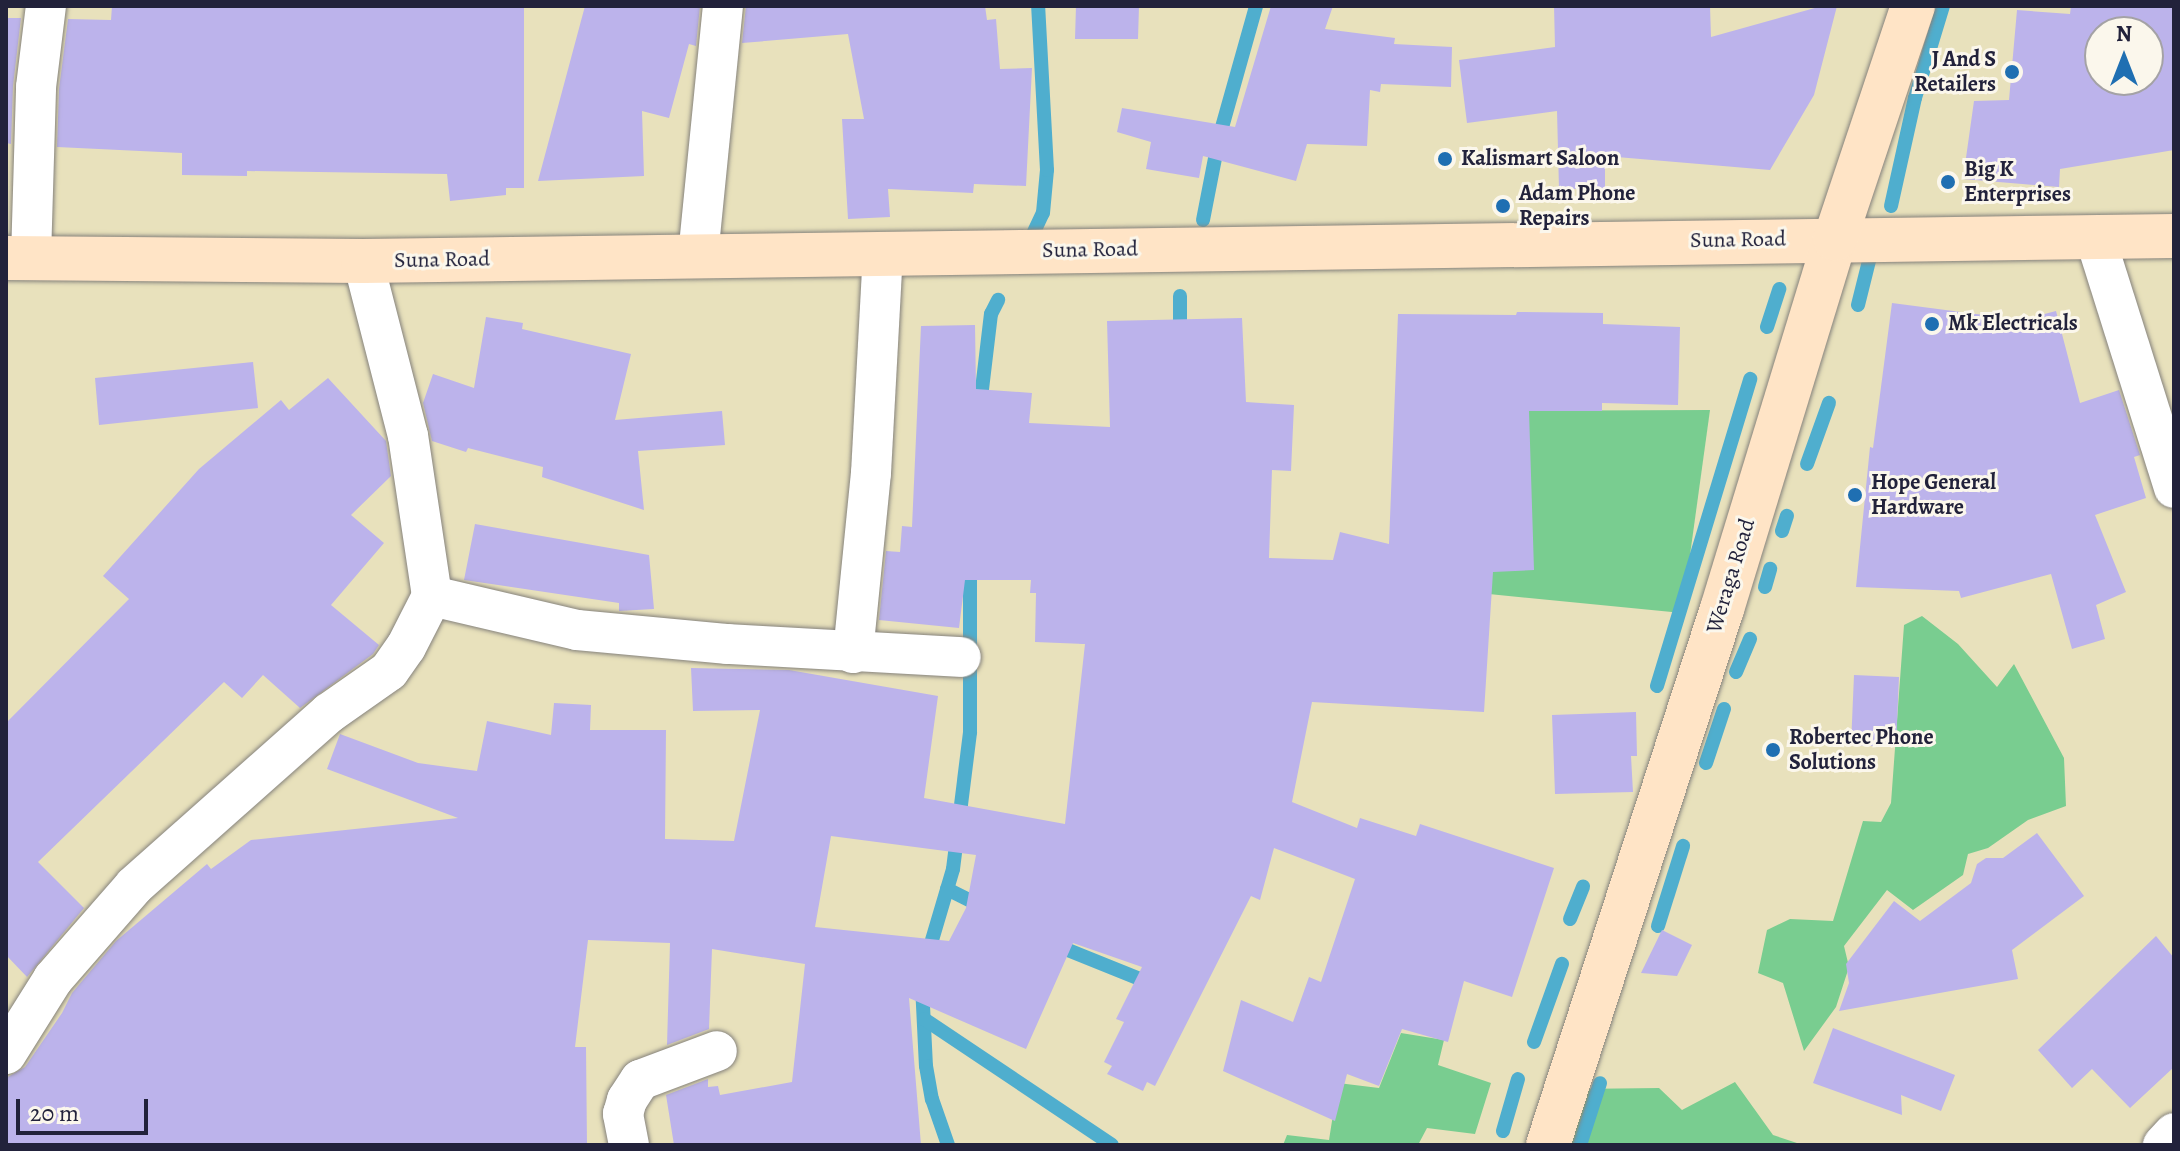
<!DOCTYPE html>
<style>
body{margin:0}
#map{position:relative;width:2180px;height:1151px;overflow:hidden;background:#e8e1bc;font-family:Alegreya,serif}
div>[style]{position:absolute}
.green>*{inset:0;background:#79cd90}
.stream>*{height:14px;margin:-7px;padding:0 7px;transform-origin:7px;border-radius:7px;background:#4faece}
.building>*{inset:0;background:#bcb3eb}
.roads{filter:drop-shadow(0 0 2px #85827c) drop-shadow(0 0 2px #85827c)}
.street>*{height:40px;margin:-20px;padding:0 20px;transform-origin:20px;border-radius:20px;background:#fff}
.secondary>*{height:44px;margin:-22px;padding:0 22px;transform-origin:22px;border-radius:22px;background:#ffe4c6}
.dots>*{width:22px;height:22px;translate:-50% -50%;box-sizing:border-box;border:4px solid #fbf7ec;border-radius:50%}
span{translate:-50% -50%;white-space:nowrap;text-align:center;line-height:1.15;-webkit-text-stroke:6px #fbf7ec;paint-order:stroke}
.poi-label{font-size:22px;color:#22223b;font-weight:700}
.right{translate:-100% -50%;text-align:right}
.left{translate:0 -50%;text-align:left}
.street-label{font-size:22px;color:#22223b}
.frame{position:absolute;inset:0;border:8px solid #22223b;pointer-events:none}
.north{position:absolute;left:2084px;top:16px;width:80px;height:80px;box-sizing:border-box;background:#fbf7ec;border:2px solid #a4a2a5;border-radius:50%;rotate:0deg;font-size:22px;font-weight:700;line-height:32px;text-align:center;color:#22223b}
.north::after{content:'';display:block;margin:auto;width:28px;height:36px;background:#1f6fb2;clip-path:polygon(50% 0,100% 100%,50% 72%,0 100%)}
.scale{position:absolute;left:16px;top:1099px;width:132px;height:36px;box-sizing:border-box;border:4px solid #22223b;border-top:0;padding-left:10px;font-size:24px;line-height:28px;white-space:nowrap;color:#22223b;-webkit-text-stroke:6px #fbf7ec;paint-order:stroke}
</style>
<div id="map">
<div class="green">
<i style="clip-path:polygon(1710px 410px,1682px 613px,1479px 593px,1492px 411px)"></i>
<i style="clip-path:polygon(1922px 616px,1958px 644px,1997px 687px,2014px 664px,2064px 758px,2066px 806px,2028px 820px,1988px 848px,1968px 854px,1963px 875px,1913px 910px,1887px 890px,1844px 946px,1849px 967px,1836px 1007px,1804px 1051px,1783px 983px,1758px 973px,1767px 930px,1790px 919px,1833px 921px,1863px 821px,1881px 822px,1891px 803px,1904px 625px)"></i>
<i style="clip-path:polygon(1401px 1033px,1444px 1040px,1438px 1065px,1491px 1083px,1475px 1134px,1427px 1128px,1418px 1145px,1283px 1145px,1287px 1135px,1329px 1140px,1338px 1083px,1379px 1088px)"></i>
<i style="clip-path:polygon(1735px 1082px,1773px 1135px,1803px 1145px,1567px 1145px,1576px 1089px,1659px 1088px,1682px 1110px)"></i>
</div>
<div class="stream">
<i style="left:1891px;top:206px;width:111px;rotate:-77.5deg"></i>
<i style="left:1915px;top:98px;width:96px;rotate:-73.1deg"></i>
<i style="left:1203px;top:220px;width:84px;rotate:-79deg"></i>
<i style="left:1219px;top:138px;width:137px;rotate:-74.3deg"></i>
<i style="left:1033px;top:234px;width:23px;rotate:-65deg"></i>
<i style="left:1043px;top:213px;width:43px;rotate:-84.7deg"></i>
<i style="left:1047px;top:170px;width:164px;rotate:-93.1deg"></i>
<i style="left:1180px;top:296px;width:41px;rotate:90deg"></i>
<i style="left:1858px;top:305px;width:45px;rotate:-76deg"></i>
<i style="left:1767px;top:327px;width:40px;rotate:-72deg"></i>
<i style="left:980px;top:406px;width:93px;rotate:-83.2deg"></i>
<i style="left:991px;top:314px;width:16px;rotate:-63deg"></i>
<i style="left:1807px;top:464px;width:65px;rotate:-70.2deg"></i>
<i style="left:1782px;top:531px;width:16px;rotate:-72deg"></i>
<i style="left:1765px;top:587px;width:19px;rotate:-74deg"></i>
<i style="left:1736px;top:672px;width:36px;rotate:-67deg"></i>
<i style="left:1657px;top:686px;width:321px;rotate:-73.1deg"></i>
<i style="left:1706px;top:763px;width:57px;rotate:-71.6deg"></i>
<i style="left:947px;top:889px;width:42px;rotate:26.6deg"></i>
<i style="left:1570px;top:919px;width:35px;rotate:-68deg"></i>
<i style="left:1658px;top:926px;width:84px;rotate:-72.6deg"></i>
<i style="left:1053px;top:944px;width:99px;rotate:21.9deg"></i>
<i style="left:927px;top:957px;width:92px;rotate:-73.5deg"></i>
<i style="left:953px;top:869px;width:138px;rotate:-82.9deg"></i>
<i style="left:970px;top:732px;width:170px;rotate:-90deg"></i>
<i style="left:922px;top:985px;width:81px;rotate:87.2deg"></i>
<i style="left:926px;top:1066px;width:34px;rotate:80deg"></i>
<i style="left:932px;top:1099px;width:49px;rotate:70.8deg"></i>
<i style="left:924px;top:1019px;width:226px;rotate:33.8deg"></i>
<i style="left:1534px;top:1042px;width:83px;rotate:-70.3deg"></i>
<i style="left:1503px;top:1131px;width:54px;rotate:-73.9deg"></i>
<i style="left:1580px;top:1145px;width:65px;rotate:-72.1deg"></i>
</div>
<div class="building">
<i style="clip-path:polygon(112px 6px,524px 6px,524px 188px,506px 188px,506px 195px,450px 201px,447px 174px,247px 171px,247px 176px,182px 175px,182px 153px,57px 147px,59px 89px,68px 19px,111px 20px)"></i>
<i style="clip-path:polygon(585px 6px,700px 6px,696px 46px,689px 44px,669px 118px,642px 111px,644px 176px,538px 181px)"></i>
<i style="clip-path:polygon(746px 6px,985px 6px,987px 20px,996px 19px,1000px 69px,1032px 68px,1026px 186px,974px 184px,973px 193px,888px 189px,890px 217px,848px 219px,842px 119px,864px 119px,848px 34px,742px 43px)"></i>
<i style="clip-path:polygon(1076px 6px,1139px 6px,1138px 39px,1075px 39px)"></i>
<i style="clip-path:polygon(1271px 6px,1333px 6px,1325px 29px,1395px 38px,1394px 44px,1452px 47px,1451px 87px,1381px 84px,1380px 92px,1370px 90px,1367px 146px,1307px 144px,1296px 181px,1203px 156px,1199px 178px,1146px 169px,1151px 142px,1117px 132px,1122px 108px,1235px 127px)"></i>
<i style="clip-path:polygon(1554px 6px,1710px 6px,1711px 37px,1822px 6px,1837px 6px,1814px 95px,1770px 170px,1605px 156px,1605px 189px,1559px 189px,1557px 111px,1467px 123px,1459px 60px,1555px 47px)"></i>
<i style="clip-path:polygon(evenodd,2071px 6px,2174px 6px,2174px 150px,2060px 169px,2059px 187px,1963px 179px,1974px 101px,2009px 100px,2017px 10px,2070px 14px,2071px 6px,2100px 32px,2148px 32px,2148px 80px,2100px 80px,2100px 32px)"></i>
<i style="clip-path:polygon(6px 18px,21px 18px,13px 86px,11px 144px,6px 143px)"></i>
<i style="clip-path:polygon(1892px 303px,2022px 320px,2056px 311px,2080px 403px,2119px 390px,2140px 455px,2134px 457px,2146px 498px,2095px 515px,2126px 592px,2096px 605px,2105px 639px,2072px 649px,2051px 574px,1961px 598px,1959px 591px,1856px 587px,1870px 447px,1873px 448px)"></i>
<i style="clip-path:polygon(evenodd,1517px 312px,1603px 313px,1603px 324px,1680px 327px,1678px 405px,1602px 403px,1602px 411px,1529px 411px,1534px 570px,1493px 572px,1484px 712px,1312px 702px,1292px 802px,1357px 828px,1360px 818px,1416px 836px,1420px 824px,1554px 868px,1512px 997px,1464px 981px,1448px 1042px,1402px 1029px,1379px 1086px,1347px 1074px,1335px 1121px,1223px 1071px,1241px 1000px,1293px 1022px,1309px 977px,1321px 982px,1355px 879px,1274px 848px,1260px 900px,1251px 896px,1155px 1086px,1147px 1082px,1143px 1091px,1107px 1074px,1112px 1066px,1104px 1062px,1124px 1022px,1116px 1019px,1142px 967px,1073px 943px,1026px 1049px,909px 998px,921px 1145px,674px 1145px,666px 1095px,708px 1079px,708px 1087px,718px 1086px,720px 1095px,792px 1082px,805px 964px,712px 949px,709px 1029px,667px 1045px,670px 943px,588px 940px,575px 1047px,586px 1047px,587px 1145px,6px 1145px,6px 1078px,25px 1067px,62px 1013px,72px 993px,116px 941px,207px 864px,211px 869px,251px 840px,458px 818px,327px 769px,340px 734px,418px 763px,477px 771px,487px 721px,551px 735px,554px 703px,591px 705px,590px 730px,666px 730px,665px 839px,734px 841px,760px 710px,693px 711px,691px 668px,789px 670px,938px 696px,924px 798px,1065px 824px,1085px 644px,1035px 642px,1036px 593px,1030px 593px,1031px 580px,965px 580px,959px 628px,879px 620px,886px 551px,900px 552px,902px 526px,912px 527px,921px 326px,975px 325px,976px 389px,1032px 393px,1029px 423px,1110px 427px,1107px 321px,1242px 318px,1246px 402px,1294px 405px,1291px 471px,1272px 470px,1269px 558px,1333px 560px,1340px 532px,1389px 544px,1398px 314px,1516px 315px,1517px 312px,831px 836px,976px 855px,966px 908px,949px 941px,815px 927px,831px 836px)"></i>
<i style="clip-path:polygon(486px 317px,523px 323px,522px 329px,631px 354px,615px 420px,722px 411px,725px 445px,638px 451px,644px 510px,542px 477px,543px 467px,468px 448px,466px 452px,432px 441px,423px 403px,433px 374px,474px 388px)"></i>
<i style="clip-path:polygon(253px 362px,258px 408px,99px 425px,95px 378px)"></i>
<i style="clip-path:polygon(328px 378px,386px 441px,391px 476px,351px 515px,384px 543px,331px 605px,379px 645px,373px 654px,300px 708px,263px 675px,242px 698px,224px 682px,38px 862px,84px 908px,27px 977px,6px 955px,6px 723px,129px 599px,103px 576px,199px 469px,281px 400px,289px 410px)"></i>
<i style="clip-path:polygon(475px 524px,649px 555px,654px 609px,619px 611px,619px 603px,464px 580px)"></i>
<i style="clip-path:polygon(1854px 675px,1899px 677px,1896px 747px,1851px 745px)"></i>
<i style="clip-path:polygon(1636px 712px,1637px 756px,1631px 756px,1633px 792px,1555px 794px,1552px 715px)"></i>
<i style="clip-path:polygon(2037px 833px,2084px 896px,2012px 950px,2018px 979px,1839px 1011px,1849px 983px,1846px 964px,1894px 901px,1920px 921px,1971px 883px,1977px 864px,1986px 858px,2003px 858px)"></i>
<i style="clip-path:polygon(1662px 930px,1692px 945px,1677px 976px,1641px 973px)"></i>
<i style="clip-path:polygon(2156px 936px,2174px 958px,2174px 1067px,2130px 1108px,2092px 1069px,2072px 1088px,2038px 1050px)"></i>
<i style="clip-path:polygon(1833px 1028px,1955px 1075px,1941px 1111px,1901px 1095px,1902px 1115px,1813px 1083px)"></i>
</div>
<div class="roads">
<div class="street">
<i style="left:2095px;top:237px;width:263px;rotate:72.5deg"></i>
<i style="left:698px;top:256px;width:251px;rotate:-84.3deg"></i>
<i style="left:31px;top:258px;width:171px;rotate:-88.3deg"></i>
<i style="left:36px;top:87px;width:82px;rotate:-83deg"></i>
<i style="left:432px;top:596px;width:149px;rotate:13.2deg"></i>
<i style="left:577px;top:630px;width:152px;rotate:5.3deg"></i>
<i style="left:728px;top:644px;width:233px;rotate:3.2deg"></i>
<i style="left:853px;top:653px;width:181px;rotate:-84.3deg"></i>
<i style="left:871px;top:473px;width:219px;rotate:-86.9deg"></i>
<i style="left:6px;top:1054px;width:89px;rotate:-57.9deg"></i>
<i style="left:53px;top:979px;width:123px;rotate:-48.9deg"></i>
<i style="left:134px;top:886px;width:261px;rotate:-41.6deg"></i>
<i style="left:329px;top:713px;width:73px;rotate:-35deg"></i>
<i style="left:389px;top:671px;width:29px;rotate:-55deg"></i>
<i style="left:406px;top:647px;width:57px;rotate:-63deg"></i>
<i style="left:432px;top:596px;width:162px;rotate:-98.5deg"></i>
<i style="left:408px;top:436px;width:181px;rotate:-104.4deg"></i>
<i style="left:629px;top:1145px;width:32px;rotate:-101deg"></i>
<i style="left:623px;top:1114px;width:15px;rotate:-74deg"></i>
<i style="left:627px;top:1100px;width:24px;rotate:-57deg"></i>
<i style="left:640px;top:1080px;width:82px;rotate:-20.6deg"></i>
<i style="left:2163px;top:1145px;width:16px;rotate:-47deg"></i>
</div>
<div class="secondary">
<i style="left:6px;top:258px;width:357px;rotate:0.5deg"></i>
<i style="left:363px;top:261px;width:1811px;rotate:-0.79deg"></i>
<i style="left:1548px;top:1145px;width:564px;rotate:-72.02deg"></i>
<i style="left:1722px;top:609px;width:387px;rotate:-73deg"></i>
<i style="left:1835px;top:239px;width:246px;rotate:-71.5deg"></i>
</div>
</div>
<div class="dots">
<i style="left:2012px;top:72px;background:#1f6fb2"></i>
<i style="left:1445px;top:159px;background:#1f6fb2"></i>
<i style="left:1948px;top:182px;background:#1f6fb2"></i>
<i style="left:1503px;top:206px;background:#1f6fb2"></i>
<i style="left:1932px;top:324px;background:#1f6fb2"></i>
<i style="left:1855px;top:495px;background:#1f6fb2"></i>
<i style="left:1773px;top:750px;background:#1f6fb2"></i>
</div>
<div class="poi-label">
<span class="right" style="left:1996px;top:72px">J And S<br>Retailers</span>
<span class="left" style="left:1461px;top:159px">Kalismart Saloon</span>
<span class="left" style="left:1964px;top:182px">Big K<br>Enterprises</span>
<span class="left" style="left:1519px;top:206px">Adam Phone<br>Repairs</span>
<span class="left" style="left:1948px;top:324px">Mk Electricals</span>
<span class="left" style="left:1871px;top:495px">Hope General<br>Hardware</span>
<span class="left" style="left:1789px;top:750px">Robertec Phone<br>Solutions</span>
</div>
<div class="street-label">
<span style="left:1738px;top:240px;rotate:-1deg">Suna Road</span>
<span style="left:1090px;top:250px;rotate:-1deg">Suna Road</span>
<span style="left:442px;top:260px;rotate:-1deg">Suna Road</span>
<span style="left:1731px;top:576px;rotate:-73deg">Weraga Road</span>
</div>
<div class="frame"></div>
<div class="north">N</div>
<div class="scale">20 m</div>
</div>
